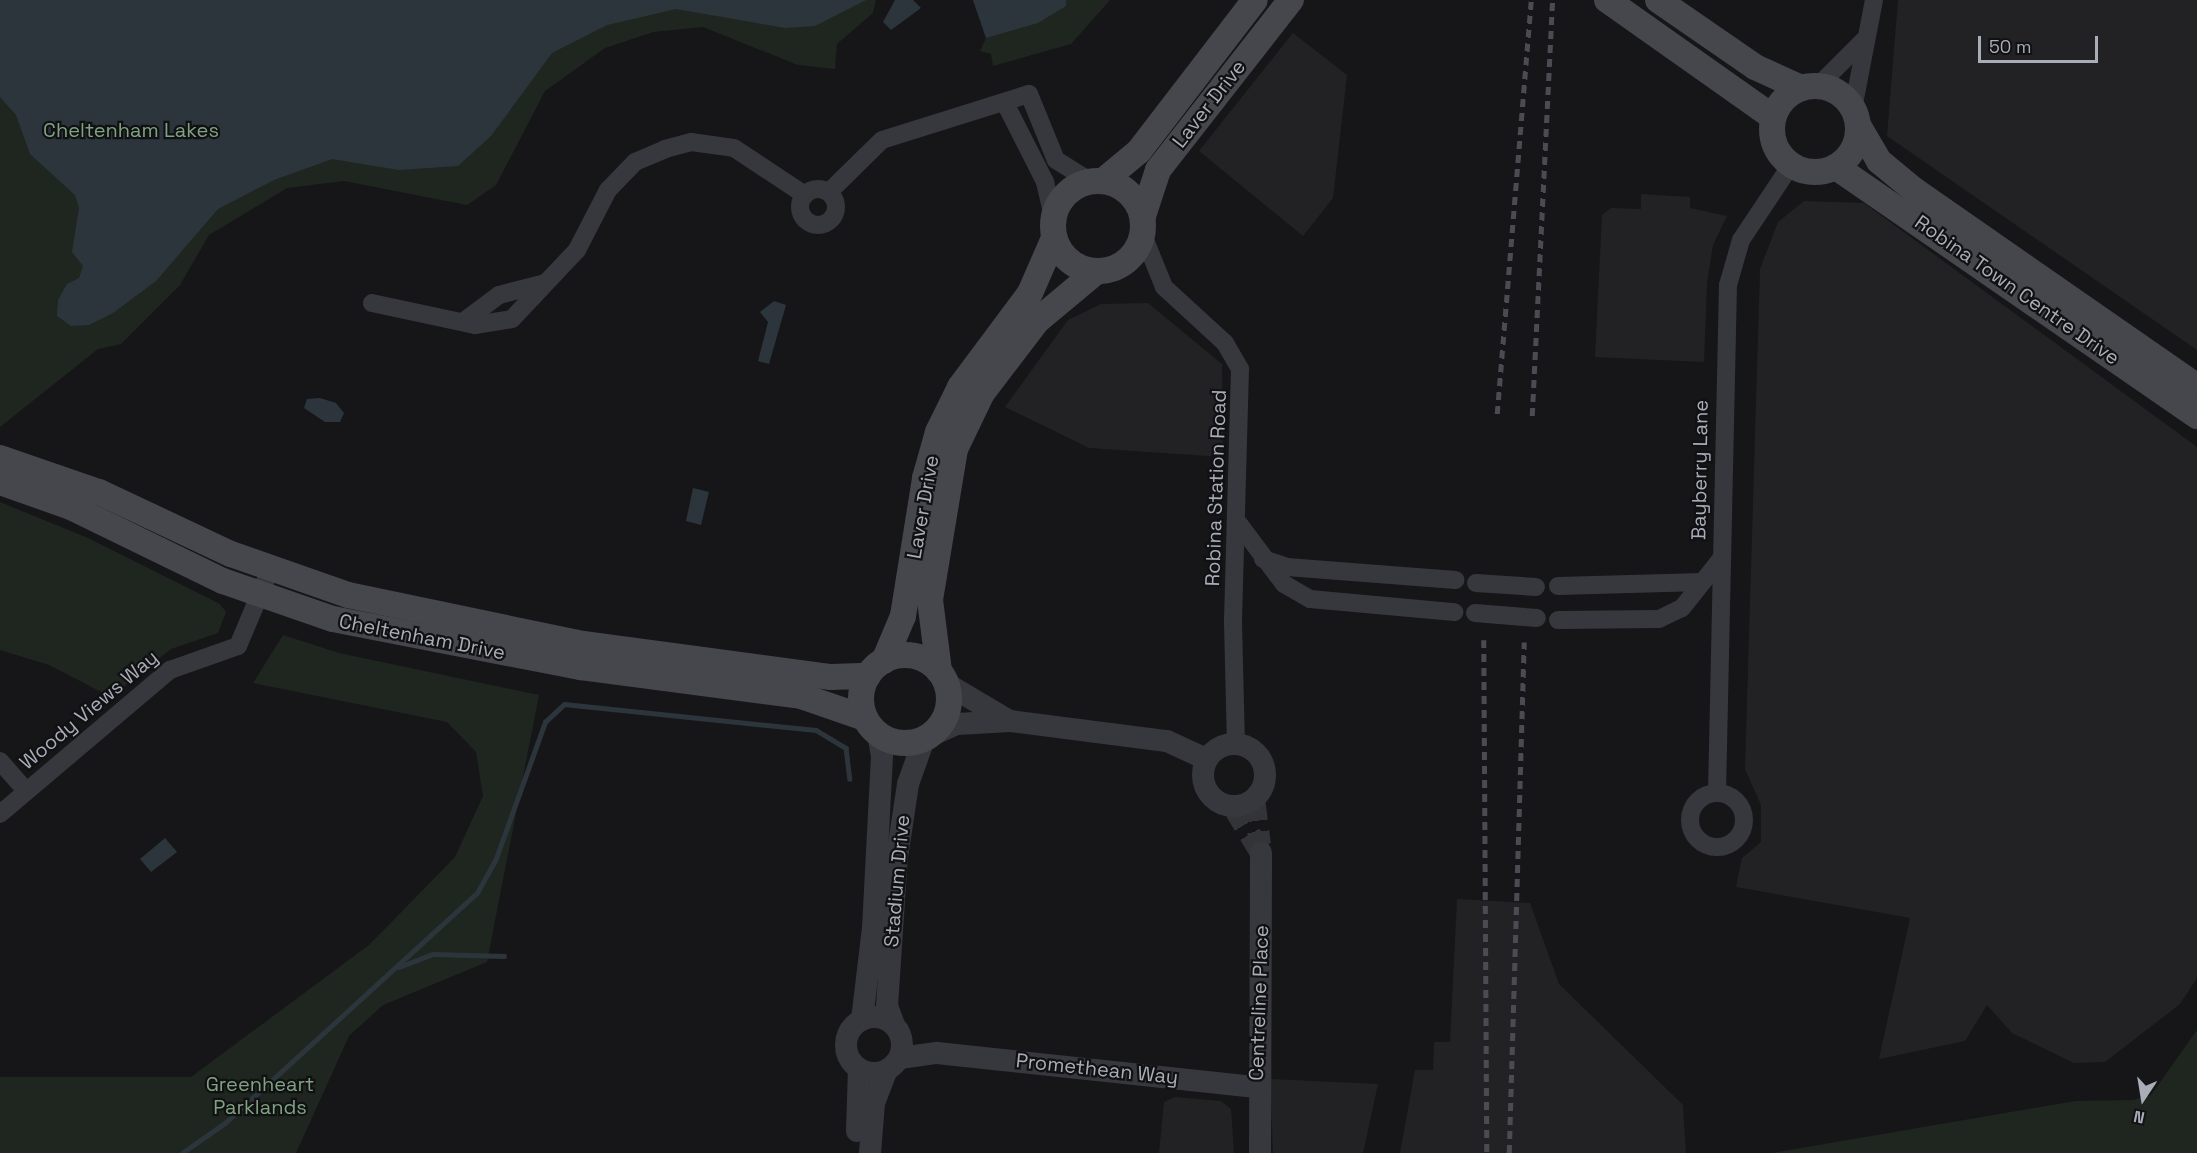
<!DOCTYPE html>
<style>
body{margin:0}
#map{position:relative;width:2197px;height:1153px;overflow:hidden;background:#161618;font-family:"Space Grotesk",sans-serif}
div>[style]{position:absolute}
.built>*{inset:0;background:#222225}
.green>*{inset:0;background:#1e261f}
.water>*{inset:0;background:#2c353c}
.stream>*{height:4.5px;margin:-2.25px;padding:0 2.25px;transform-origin:2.25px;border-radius:2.25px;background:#2c353c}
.tertiary-tunnel>*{height:22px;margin-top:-11px;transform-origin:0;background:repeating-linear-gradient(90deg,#333438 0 22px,transparent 0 33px)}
.minor>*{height:18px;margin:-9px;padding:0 9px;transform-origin:9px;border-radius:9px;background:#37383d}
.minor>.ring{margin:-9px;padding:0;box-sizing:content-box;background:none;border:18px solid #37383d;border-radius:50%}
.tertiary>*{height:22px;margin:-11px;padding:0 11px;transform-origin:11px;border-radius:11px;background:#37383d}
.tertiary>.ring{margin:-11px;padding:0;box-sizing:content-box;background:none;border:22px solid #37383d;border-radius:50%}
.secondary>*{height:26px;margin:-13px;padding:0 13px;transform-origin:13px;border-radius:13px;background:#45474d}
.secondary>.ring{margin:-13px;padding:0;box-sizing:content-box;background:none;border:26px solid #45474d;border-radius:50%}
.rail>*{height:4.5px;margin-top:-2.25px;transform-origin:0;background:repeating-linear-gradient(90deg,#4a4c52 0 8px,transparent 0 14px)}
.minor-bridge>*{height:18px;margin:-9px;padding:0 9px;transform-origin:9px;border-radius:9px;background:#37383d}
span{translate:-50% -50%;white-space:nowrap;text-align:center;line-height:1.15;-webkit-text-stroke:4.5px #111113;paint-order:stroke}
.street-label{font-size:20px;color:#a8adb8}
.park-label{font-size:20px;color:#7fa381}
.north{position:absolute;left:2113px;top:1069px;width:60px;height:60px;-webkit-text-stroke:4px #111113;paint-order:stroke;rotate:192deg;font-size:16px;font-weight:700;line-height:24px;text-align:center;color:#a8adb8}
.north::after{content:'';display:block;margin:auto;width:21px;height:27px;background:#a8adb8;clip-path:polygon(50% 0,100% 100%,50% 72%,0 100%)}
.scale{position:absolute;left:1978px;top:36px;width:120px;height:27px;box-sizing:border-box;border:3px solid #a8adb8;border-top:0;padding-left:8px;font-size:18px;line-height:21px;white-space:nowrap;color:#a8adb8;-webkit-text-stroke:4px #111113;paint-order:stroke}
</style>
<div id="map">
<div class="built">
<i style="clip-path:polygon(1898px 0,2197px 0,2197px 350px,1887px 136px)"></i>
<i style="clip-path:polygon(1293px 33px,1347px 75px,1333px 198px,1303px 236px,1199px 151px)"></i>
<i style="clip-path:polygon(1641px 194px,1690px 197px,1690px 208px,1727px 216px,1713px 245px,1707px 283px,1704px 362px,1595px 357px,1602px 215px,1611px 208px,1641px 209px)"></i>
<i style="clip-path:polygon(1804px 201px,1864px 203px,2197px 447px,2197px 978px,2180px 1004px,2105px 1062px,2074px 1063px,2012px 1033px,1987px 1005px,1965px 1041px,1879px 1059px,1910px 918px,1736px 887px,1742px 858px,1761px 842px,1761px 805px,1745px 769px,1760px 269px,1778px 222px)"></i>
<i style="clip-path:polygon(1148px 303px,1222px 364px,1223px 457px,1089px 448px,1005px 407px,1068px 320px,1101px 304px)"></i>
<i style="clip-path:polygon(1457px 899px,1530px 903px,1559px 984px,1683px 1105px,1686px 1153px,1400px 1153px,1415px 1070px,1433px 1070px,1434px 1042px,1450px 1042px)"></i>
<i style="clip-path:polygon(1270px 1079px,1378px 1084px,1363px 1153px,1273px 1153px)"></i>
<i style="clip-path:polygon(1175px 1097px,1221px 1101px,1231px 1109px,1234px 1153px,1159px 1153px,1164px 1102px)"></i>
</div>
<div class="green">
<i style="clip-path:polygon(0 0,876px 0,873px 13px,837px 44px,835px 69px,798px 65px,703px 27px,653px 32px,605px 48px,545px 91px,496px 185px,467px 205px,344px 181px,287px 188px,209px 235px,180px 285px,121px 344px,98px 349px,0 427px)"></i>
<i style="clip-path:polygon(973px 0,1110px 0,1071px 44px,993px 66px,991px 54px,980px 51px,986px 38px)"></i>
<i style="clip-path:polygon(0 502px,88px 538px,220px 604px,226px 612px,218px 633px,171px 649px,111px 697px,49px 665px,0 650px)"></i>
<i style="clip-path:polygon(283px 635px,339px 653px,539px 695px,487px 962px,383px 1005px,349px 1036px,296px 1153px,0 1153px,0 1077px,191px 1077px,369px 945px,455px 857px,483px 796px,476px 752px,447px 722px,253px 683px)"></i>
<i style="clip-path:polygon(2197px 1030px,2197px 1153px,1772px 1153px,2075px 1101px,2133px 1100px,2151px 1095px)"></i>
</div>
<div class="water">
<i style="clip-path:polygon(0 0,866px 0,815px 26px,785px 28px,676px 9px,607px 25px,552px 53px,491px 136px,458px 166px,399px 170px,332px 159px,274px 180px,218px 209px,156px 281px,113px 313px,89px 325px,71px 326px,57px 316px,58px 300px,67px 284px,79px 278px,83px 266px,72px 252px,79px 208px,75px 195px,30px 154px,16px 115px,0 97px)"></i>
<i style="clip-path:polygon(895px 0,913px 0,921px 8px,891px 30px,883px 22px)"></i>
<i style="clip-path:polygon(973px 0,1066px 0,1066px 6px,1038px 23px,986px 38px)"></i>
<i style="clip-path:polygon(774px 301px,786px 305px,769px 364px,758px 361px,768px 322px,760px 312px)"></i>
<i style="clip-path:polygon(320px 398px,336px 403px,344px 413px,340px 422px,325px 422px,304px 408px,307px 399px)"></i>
<i style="clip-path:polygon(693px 488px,709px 492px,701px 525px,686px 521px)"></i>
<i style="clip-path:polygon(165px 838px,177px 852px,151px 872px,140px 859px)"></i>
</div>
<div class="stream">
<i style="left:399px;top:967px;width:36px;rotate:-21deg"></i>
<i style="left:433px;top:954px;width:71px;rotate:1.6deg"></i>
<i style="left:182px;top:1153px;width:52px;rotate:-34.9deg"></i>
<i style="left:225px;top:1123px;width:341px;rotate:-42.4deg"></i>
<i style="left:477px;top:893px;width:37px;rotate:-61deg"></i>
<i style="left:495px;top:861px;width:148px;rotate:-70.2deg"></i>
<i style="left:545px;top:722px;width:26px;rotate:-43deg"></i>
<i style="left:564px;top:704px;width:253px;rotate:5.9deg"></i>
<i style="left:816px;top:730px;width:35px;rotate:31deg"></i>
<i style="left:846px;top:748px;width:31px;rotate:83deg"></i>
</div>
<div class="tertiary-tunnel">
<i style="left:1254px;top:799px;width:46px;rotate:82.6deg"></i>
<i style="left:1233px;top:806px;width:55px;rotate:59.2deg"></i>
</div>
<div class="minor">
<i style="left:1818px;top:86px;width:65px;rotate:-45deg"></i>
<i style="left:1005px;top:103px;width:89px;rotate:63.1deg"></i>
<i style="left:1045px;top:182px;width:35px;rotate:77deg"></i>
<i style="left:1853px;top:109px;width:111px;rotate:-79.1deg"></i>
<i class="ring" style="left:800px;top:189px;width:18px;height:18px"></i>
<i style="left:829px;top:192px;width:74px;rotate:-44.5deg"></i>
<i style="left:882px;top:140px;width:154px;rotate:-17.4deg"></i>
<i style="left:1029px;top:94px;width:71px;rotate:67.8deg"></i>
<i style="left:1056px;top:160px;width:40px;rotate:32deg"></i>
<i style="left:1143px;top:235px;width:56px;rotate:68deg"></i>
<i style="left:1164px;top:287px;width:83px;rotate:42.6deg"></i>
<i style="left:1225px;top:343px;width:30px;rotate:60deg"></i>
<i style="left:1240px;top:369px;width:254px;rotate:91.6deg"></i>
<i style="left:1233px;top:623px;width:120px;rotate:88.6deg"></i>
<i style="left:372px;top:303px;width:105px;rotate:12.1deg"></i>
<i style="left:475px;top:325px;width:37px;rotate:-9deg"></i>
<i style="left:512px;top:319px;width:95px;rotate:-46.7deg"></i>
<i style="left:577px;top:250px;width:68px;rotate:-62.7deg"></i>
<i style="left:608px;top:190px;width:39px;rotate:-46deg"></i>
<i style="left:635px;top:162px;width:33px;rotate:-23deg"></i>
<i style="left:665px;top:149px;width:27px;rotate:-15deg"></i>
<i style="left:691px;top:142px;width:43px;rotate:7.9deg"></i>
<i style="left:734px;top:148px;width:85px;rotate:33.5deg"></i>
<i style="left:463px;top:322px;width:45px;rotate:-36.9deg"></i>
<i style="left:499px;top:295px;width:48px;rotate:-14.6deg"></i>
<i style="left:1239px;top:524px;width:75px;rotate:53.1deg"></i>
<i style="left:1284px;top:584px;width:30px;rotate:30deg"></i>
<i style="left:1310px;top:599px;width:145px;rotate:5.2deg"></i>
<i style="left:1263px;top:559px;width:25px;rotate:18deg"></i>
<i style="left:1287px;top:567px;width:169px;rotate:4.4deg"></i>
<i style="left:1558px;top:586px;width:144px;rotate:-1.6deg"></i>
<i style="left:1558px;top:620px;width:101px;rotate:-0.6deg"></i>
<i style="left:1659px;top:619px;width:25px;rotate:-26deg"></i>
<i style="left:1682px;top:608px;width:63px;rotate:-51.5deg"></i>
<i style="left:0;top:761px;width:40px;rotate:49deg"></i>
<i class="ring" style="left:1690px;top:793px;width:36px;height:36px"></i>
<i style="left:1717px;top:793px;width:508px;rotate:-88.76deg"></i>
<i style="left:1728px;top:285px;width:47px;rotate:-73.9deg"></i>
<i style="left:1741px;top:240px;width:90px;rotate:-56.3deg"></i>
<i style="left:0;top:814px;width:223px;rotate:-40.3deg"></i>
<i style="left:170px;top:670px;width:72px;rotate:-19.4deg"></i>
<i style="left:238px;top:646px;width:82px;rotate:-67.2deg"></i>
</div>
<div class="tertiary">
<i style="left:947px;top:684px;width:69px;rotate:30.7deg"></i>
<i style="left:932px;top:735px;width:27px;rotate:-24deg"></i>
<i style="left:957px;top:724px;width:53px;rotate:-3.2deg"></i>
<i style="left:1010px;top:721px;width:158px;rotate:7.3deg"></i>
<i style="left:1167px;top:741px;width:43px;rotate:24.8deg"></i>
<i class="ring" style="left:1203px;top:744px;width:40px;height:40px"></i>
<i class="ring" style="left:846px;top:1017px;width:34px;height:34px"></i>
<i style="left:862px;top:1020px;width:93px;rotate:-83.2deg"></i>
<i style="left:873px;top:928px;width:172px;rotate:-87deg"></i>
<i style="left:882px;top:756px;width:23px;rotate:-100deg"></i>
<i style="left:894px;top:1025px;width:20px;rotate:-110deg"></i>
<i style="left:887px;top:1006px;width:149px;rotate:-86.2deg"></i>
<i style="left:897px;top:857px;width:74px;rotate:-81.4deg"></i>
<i style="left:908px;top:784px;width:48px;rotate:-70.4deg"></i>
<i style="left:900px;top:1058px;width:37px;rotate:-8deg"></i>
<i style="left:937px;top:1053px;width:321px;rotate:6.1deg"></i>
<i style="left:857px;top:1131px;width:62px;rotate:-88.2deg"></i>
<i style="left:870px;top:1153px;width:50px;rotate:-85.4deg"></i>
<i style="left:874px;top:1103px;width:34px;rotate:-69deg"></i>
<i style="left:1260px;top:1153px;width:300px;rotate:-89.8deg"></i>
</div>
<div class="secondary">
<i style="left:1607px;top:0;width:203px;rotate:35.2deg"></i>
<i style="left:1658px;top:0;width:118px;rotate:34.6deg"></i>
<i style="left:1755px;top:67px;width:51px;rotate:24.5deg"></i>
<i class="ring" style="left:1772px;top:86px;width:60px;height:60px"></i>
<i style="left:1858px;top:125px;width:42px;rotate:59.7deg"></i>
<i style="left:1879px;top:161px;width:45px;rotate:39.6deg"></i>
<i style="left:1914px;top:190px;width:345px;rotate:34.8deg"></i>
<i style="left:1836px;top:167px;width:439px;rotate:34.6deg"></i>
<i class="ring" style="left:1053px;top:181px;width:64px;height:64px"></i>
<i style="left:1103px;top:181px;width:47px;rotate:-39.8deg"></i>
<i style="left:1139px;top:151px;width:190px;rotate:-52.5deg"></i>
<i style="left:1143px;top:216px;width:48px;rotate:-71.9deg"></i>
<i style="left:1158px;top:170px;width:216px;rotate:-52deg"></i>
<i style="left:0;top:458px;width:105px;rotate:19deg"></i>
<i style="left:99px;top:492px;width:146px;rotate:25.2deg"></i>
<i style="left:231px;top:554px;width:124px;rotate:19.3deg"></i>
<i style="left:348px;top:595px;width:240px;rotate:11.8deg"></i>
<i style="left:583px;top:644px;width:250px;rotate:7.6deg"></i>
<i style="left:831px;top:677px;width:37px;rotate:-2deg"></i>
<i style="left:0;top:482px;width:75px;rotate:19.4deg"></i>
<i style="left:71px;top:507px;width:169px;rotate:26deg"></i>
<i style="left:223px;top:581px;width:116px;rotate:19.1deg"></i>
<i style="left:333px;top:619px;width:253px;rotate:11deg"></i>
<i style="left:581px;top:667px;width:222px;rotate:7.5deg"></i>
<i style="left:801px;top:696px;width:68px;rotate:19deg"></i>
<i class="ring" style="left:861px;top:655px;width:62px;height:62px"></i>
<i style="left:884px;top:661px;width:49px;rotate:-67.1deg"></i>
<i style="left:903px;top:616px;width:140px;rotate:-80.9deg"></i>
<i style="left:925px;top:478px;width:48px;rotate:-74.2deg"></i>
<i style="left:938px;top:432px;width:50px;rotate:-63.9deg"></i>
<i style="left:960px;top:387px;width:117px;rotate:-53.3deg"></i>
<i style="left:1030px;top:293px;width:60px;rotate:-66.4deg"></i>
<i style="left:939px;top:671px;width:72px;rotate:-97.2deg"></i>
<i style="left:930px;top:600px;width:153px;rotate:-80.6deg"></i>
<i style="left:955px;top:449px;width:62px;rotate:-64.3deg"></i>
<i style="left:982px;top:393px;width:91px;rotate:-52.6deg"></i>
<i style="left:1037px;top:321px;width:78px;rotate:-39.8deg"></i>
</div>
<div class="rail">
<i style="left:1497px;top:414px;width:415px;rotate:-85.3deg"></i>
<i style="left:1532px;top:416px;width:416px;rotate:-87.2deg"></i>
<i style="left:1484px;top:640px;width:513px;rotate:89.66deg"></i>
<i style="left:1509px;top:1153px;width:511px;rotate:-88.32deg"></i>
</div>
<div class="minor-bridge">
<i style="left:1476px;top:583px;width:60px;rotate:3.8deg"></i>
<i style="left:1475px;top:613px;width:62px;rotate:4.6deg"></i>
</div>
<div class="street-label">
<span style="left:1209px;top:104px;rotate:-52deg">Laver Drive</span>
<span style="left:2017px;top:290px;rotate:35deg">Robina Town Centre Drive</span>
<span style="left:1700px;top:470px;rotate:-89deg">Bayberry Lane</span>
<span style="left:1216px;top:488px;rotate:-88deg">Robina Station Road</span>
<span style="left:923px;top:507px;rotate:-80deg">Laver Drive</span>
<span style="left:422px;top:637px;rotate:11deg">Cheltenham Drive</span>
<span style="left:89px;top:710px;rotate:-40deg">Woody Views Way</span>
<span style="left:897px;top:881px;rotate:-85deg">Stadium Drive</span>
<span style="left:1259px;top:1003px;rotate:-88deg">Centreline Place</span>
<span style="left:1097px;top:1069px;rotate:6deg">Promethean Way</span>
</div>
<div class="park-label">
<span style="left:131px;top:130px">Cheltenham Lakes</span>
<span style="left:260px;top:1096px">Greenheart<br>Parklands</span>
</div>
<div class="north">N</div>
<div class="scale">50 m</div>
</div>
